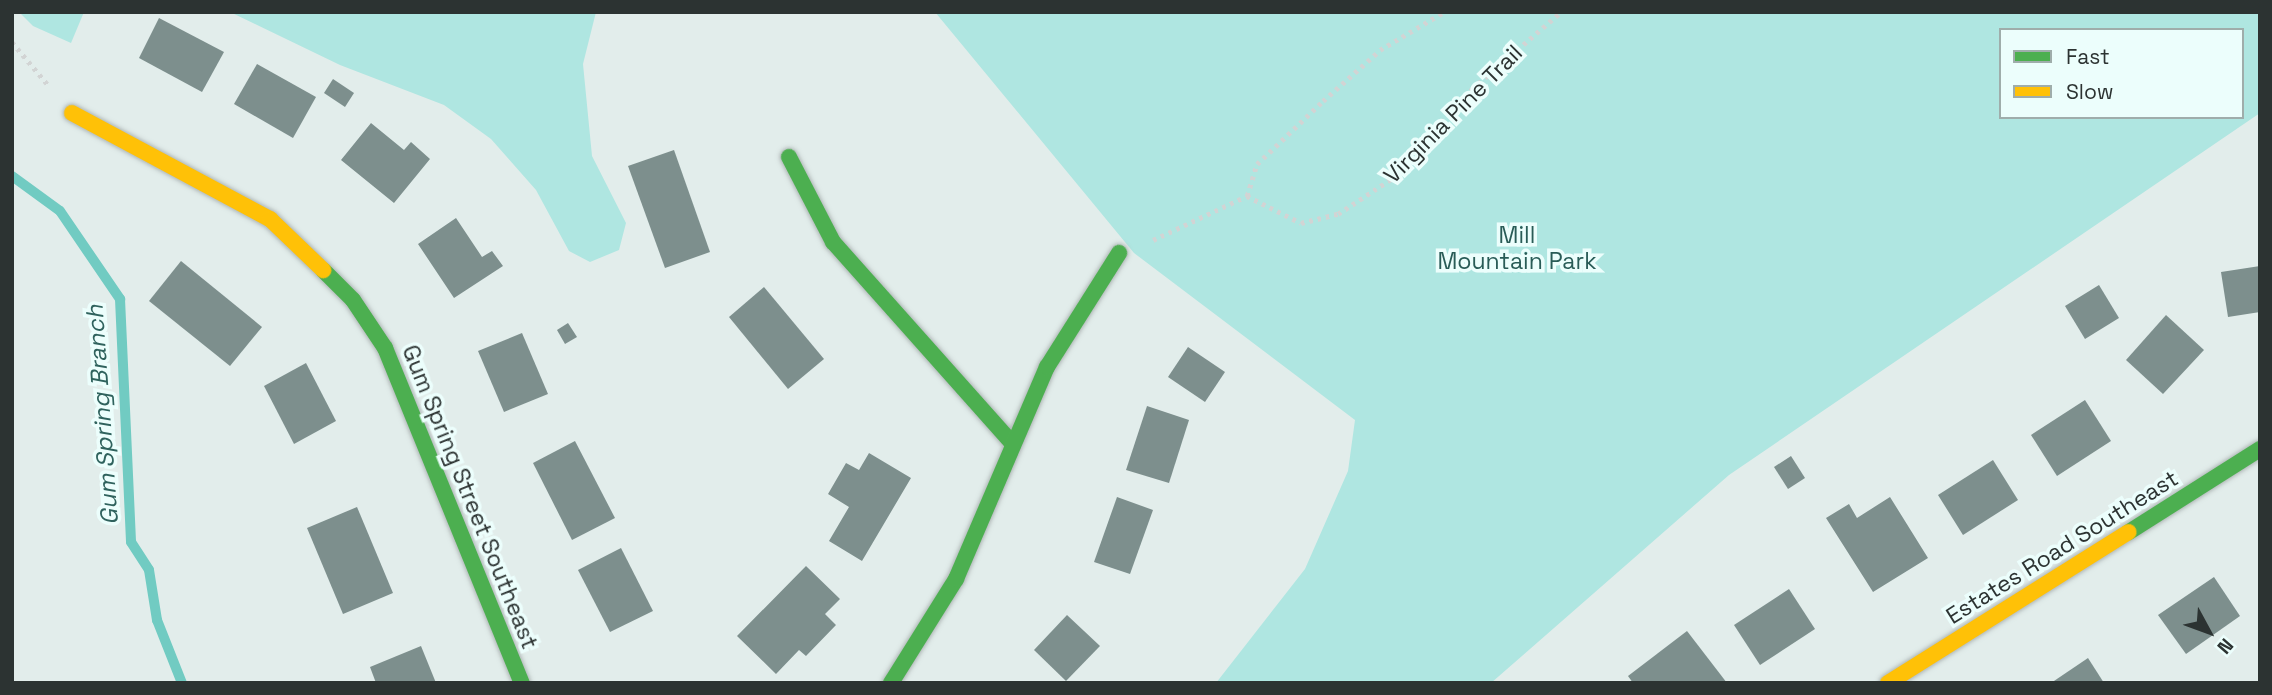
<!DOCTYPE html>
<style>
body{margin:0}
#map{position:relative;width:2272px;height:695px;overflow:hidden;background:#e2edeb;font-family:"Space Grotesk",sans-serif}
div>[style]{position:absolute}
.green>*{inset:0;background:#afe6e1}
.stream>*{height:10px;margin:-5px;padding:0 5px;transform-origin:5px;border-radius:5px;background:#71cbc2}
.building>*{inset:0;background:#7d8f8d}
.path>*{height:4.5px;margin-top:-2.25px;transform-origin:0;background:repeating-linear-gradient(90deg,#d2d4d4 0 3.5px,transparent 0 8.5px)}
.roads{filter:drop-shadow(0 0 2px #b0b8b7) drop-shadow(0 0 2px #b0b8b7)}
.fast>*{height:16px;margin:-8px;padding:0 8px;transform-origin:8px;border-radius:8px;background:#4caf50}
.slow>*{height:16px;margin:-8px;padding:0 8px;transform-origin:8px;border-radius:8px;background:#ffc107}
span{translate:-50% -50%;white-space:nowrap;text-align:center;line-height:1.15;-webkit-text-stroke:7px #ecfefc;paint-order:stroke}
.street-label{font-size:23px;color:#2c3332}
.park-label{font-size:23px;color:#295c57}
.water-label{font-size:24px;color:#2f625d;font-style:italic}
.frame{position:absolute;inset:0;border:14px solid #2c3332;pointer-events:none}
.legend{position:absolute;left:1999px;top:28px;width:245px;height:91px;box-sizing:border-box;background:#ecfefc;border:2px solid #9fadab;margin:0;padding:9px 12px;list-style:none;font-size:21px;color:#2c3332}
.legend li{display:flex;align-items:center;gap:14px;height:35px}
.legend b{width:35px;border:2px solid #9fadab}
.north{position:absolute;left:2174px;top:597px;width:70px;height:70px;-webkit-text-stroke:5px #ecfefc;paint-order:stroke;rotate:131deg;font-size:19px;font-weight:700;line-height:28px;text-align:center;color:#2c3332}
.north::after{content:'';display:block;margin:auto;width:24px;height:32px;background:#2c3332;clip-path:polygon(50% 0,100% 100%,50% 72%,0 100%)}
</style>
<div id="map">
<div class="green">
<i style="clip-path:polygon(19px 12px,84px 12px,71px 43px,33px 26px)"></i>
<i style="clip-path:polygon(230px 12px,596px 12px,583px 64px,592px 156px,626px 223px,619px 250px,590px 262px,569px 251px,536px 190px,491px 139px,444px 105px,340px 65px)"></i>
<i style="clip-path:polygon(evenodd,935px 12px,2260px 12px,2260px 113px,1729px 475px,1491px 683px,1216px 683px,1305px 569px,1348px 471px,1355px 420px,1134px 253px,935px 12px,2001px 30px,2242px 30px,2242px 117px,2001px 117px,2001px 30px)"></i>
</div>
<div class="stream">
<i style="left:12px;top:176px;width:59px;rotate:36.1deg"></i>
<i style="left:60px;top:211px;width:107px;rotate:55.7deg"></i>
<i style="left:120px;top:299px;width:243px;rotate:87.4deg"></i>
<i style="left:131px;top:542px;width:33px;rotate:57deg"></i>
<i style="left:149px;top:570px;width:51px;rotate:80.9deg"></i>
<i style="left:157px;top:620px;width:68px;rotate:68.4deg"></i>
</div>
<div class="building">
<i style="clip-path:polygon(159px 18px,224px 52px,202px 92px,139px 58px)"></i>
<i style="clip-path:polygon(257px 64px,316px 97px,293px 138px,234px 104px)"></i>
<i style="clip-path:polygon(333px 79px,354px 93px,345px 107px,324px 93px)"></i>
<i style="clip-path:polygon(371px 123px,404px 150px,411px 142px,430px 159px,394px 203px,341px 160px)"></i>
<i style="clip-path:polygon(674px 150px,710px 252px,665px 268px,628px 166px)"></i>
<i style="clip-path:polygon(456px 218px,482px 257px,492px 251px,503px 266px,454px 298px,418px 244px)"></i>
<i style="clip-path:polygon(181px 261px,262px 327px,230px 366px,149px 301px)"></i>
<i style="clip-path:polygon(2260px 266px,2260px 312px,2228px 317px,2221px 272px)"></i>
<i style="clip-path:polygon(2099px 285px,2119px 318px,2085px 339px,2065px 306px)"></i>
<i style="clip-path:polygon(764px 287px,824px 359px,788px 389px,729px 317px)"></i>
<i style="clip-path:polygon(2166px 315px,2204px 350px,2163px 394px,2126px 360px)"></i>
<i style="clip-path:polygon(568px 323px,577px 337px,565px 344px,557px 330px)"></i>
<i style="clip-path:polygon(522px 333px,548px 394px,504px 412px,478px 351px)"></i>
<i style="clip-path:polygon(1188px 347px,1225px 372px,1205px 402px,1168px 377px)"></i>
<i style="clip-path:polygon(306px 363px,336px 421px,294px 444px,264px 386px)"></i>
<i style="clip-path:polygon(2085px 400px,2111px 441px,2057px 476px,2031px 435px)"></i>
<i style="clip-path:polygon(1147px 406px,1189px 420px,1169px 483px,1126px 470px)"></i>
<i style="clip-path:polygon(575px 441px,615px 518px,572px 540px,533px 463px)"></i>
<i style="clip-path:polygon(869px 453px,911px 478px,862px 561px,829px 541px,849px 507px,828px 494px,846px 463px,859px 470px)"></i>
<i style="clip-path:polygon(1791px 456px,1805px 478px,1788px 489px,1774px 467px)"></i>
<i style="clip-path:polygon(1993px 460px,2018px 500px,1963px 535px,1938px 495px)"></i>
<i style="clip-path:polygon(1117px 497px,1153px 510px,1130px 574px,1094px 562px)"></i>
<i style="clip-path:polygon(1890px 497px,1928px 558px,1873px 592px,1826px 518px,1849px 504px,1857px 518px)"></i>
<i style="clip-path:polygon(357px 507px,393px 593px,343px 614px,307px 528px)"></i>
<i style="clip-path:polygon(621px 548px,653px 611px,610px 632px,578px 570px)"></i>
<i style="clip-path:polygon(806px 566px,840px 599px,825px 614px,836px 625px,806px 656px,799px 650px,776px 674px,737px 636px)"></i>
<i style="clip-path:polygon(2214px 577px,2240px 616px,2186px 654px,2158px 615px)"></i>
<i style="clip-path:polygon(1789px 589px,1815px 629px,1760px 665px,1734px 625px)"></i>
<i style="clip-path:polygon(1067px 615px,1100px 646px,1066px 681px,1034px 650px)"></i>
<i style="clip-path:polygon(1687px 631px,1727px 683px,1633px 683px,1628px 676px)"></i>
<i style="clip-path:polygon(421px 646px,436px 683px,376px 683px,370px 667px)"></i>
<i style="clip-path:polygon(2088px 658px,2104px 683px,2051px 683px)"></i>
</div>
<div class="path">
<i style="left:12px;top:42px;width:57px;rotate:49.9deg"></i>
<i style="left:1247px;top:196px;width:60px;rotate:26.6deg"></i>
<i style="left:1301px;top:223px;width:38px;rotate:-14deg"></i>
<i style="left:1338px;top:214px;width:64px;rotate:-33.4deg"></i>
<i style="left:1391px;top:179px;width:121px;rotate:-48deg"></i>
<i style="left:1472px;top:89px;width:118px;rotate:-40.9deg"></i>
<i style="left:1247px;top:196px;width:34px;rotate:-73deg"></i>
<i style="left:1257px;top:164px;width:91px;rotate:-43.7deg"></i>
<i style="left:1323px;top:101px;width:76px;rotate:-41.8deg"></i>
<i style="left:1380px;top:50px;width:74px;rotate:-30.7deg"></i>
<i style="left:1153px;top:240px;width:104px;rotate:-25.1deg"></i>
</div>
<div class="roads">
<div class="fast">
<i style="left:789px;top:157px;width:96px;rotate:62.6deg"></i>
<i style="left:833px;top:242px;width:269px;rotate:48.3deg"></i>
<i style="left:323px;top:270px;width:42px;rotate:45deg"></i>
<i style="left:353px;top:300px;width:58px;rotate:56.3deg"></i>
<i style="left:385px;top:348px;width:362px;rotate:67.8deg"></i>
<i style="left:2129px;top:532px;width:155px;rotate:-32.4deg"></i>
<i style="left:891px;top:683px;width:123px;rotate:-58deg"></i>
<i style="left:956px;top:579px;width:231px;rotate:-66.8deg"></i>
<i style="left:1047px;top:367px;width:135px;rotate:-57.7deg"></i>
</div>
<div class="slow">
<i style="left:72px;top:113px;width:225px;rotate:28.2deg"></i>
<i style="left:270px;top:219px;width:74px;rotate:43.9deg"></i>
<i style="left:1888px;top:683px;width:284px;rotate:-32.1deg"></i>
</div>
</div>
<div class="street-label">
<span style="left:1453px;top:114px;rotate:-45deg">Virginia Pine Trail</span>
<span style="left:470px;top:497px;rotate:68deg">Gum Spring Street Southeast</span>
<span style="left:2062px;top:547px;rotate:-32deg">Estates Road Southeast</span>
</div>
<div class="park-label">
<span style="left:1517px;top:248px">Mill<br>Mountain Park</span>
</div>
<div class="water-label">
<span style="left:102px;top:415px;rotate:-94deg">Gum Spring Branch</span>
</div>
<div class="frame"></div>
<ul class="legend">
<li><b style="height:9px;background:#4caf50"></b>Fast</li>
<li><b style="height:9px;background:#ffc107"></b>Slow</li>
</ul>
<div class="north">N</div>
</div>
